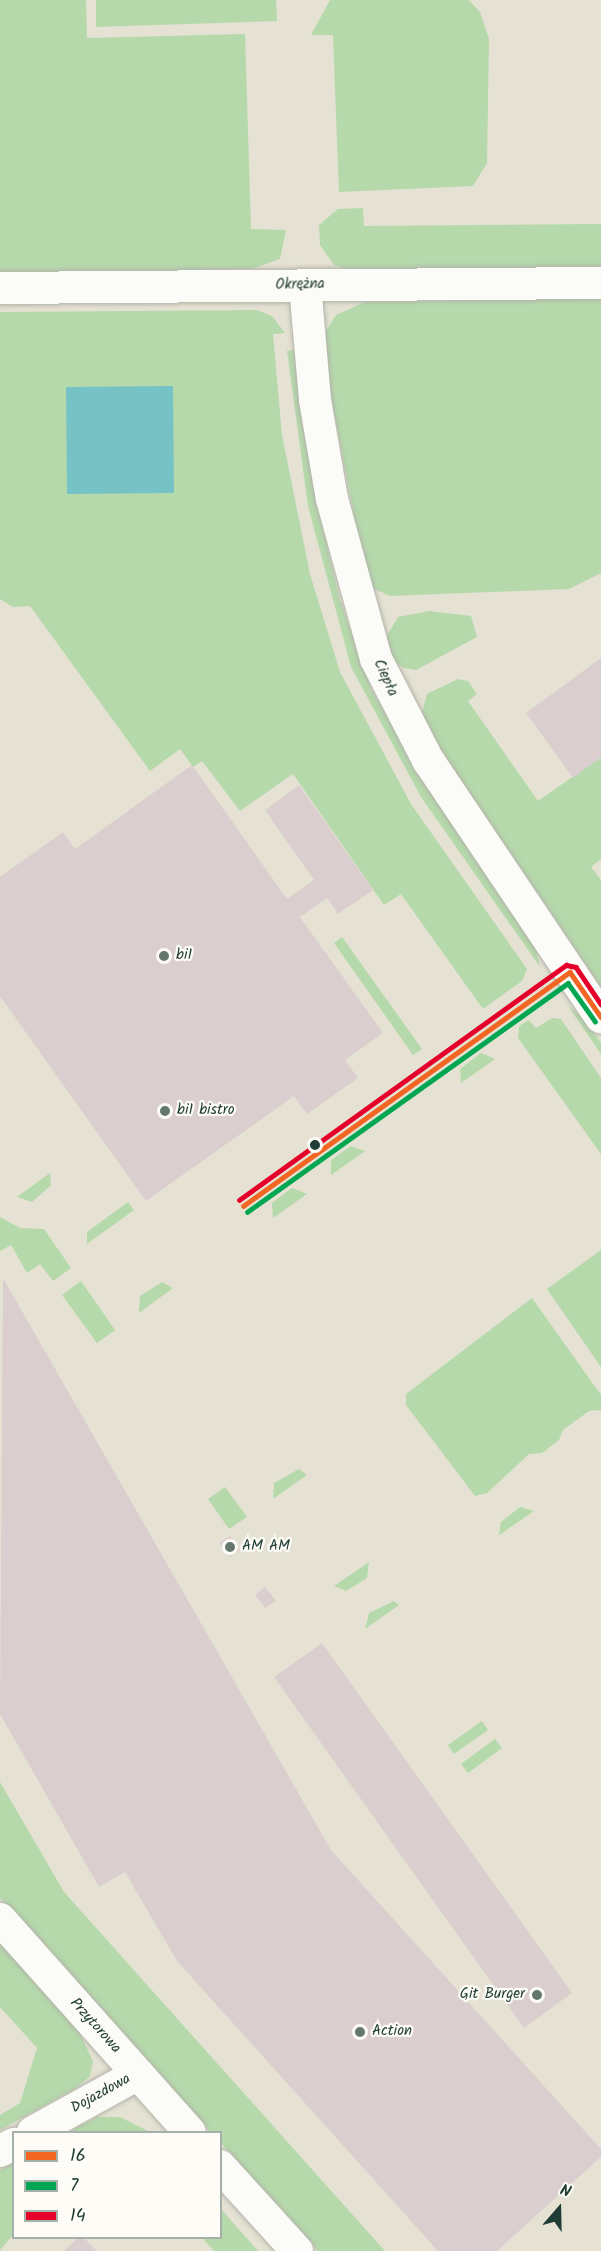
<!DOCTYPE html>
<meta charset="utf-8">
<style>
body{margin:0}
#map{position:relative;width:601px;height:2251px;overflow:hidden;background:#e5e2d3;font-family:Kalam,sans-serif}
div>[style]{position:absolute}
.green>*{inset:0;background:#b5d9ab}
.water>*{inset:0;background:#76c2c4}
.building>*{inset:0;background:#dbcecf}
.roads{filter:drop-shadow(0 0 2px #b2b3a9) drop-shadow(0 0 2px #b2b3a9)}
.street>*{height:32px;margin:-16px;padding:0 16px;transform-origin:16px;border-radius:16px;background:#fbfbf8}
.bus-1>*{height:4.5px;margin:-2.25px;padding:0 2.25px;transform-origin:2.25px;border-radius:2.25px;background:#f26522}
.bus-2>*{height:4.5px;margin:-2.25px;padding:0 2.25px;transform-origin:2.25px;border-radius:2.25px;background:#00a651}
.bus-3>*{height:4.5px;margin:-2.25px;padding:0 2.25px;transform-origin:2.25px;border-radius:2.25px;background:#e4002b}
.dots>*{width:16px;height:16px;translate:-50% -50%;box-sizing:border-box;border:3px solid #fdfcf7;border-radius:50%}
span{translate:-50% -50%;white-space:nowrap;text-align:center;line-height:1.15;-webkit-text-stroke:4.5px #fdfcf7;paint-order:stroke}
.street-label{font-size:15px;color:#1f3d34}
.poi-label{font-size:15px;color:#1f3d34}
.left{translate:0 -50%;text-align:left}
.right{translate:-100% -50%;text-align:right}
.legend{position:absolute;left:12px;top:2131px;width:210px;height:108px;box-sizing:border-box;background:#fdfcf7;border:2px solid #a4b0a9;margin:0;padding:8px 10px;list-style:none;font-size:18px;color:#1f3d34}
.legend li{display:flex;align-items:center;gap:12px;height:30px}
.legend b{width:30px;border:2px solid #a4b0a9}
.north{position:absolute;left:529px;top:2179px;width:60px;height:60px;-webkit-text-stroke:4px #fdfcf7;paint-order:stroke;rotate:20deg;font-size:16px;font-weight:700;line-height:24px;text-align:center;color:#1f3d34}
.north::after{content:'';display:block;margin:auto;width:21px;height:27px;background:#1f3d34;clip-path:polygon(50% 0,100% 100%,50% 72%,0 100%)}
</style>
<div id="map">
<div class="green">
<i style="clip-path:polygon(0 0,86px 0,87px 38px,245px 34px,251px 229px,286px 230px,280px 259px,252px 269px,0 273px)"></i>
<i style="clip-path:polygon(96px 0,276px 0,277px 21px,96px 27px)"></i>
<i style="clip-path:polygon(330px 0,469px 0,480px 12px,489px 39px,487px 163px,473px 186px,339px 192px,333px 35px,311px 35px)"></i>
<i style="clip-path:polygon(363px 208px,364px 226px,601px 224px,601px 267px,350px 270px,334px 265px,320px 245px,319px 225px,338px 209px)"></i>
<i style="clip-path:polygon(601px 299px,601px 573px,569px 589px,390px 596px,368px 586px,326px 372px,326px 331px,336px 315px,367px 301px)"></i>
<i style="clip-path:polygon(257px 310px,272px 316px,285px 333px,273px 334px,282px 435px,310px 574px,340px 672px,411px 804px,527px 969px,522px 981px,483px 1009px,401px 894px,384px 905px,293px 774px,240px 811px,202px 761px,193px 767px,180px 749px,150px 771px,30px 606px,13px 607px,0 599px,0 312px)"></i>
<i style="clip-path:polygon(294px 350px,317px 505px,340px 600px,371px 689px,430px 791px,535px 946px,540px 967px,421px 797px,351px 667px,308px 506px,287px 351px)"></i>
<i style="clip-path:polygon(429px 611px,471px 616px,477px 637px,416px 670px,404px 668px,394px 662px,385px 639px,398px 617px)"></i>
<i style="clip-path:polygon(458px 679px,468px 681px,477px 694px,468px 701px,538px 801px,601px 757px,601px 859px,591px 867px,601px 880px,601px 987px,426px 728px,421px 716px,427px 694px)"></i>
<i style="clip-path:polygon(342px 937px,422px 1049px,413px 1055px,334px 943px)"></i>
<i style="clip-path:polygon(568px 1006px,585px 1020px,601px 1043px,601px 1054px)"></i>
<i style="clip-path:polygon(552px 1018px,561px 1019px,601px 1078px,601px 1154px,518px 1038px,519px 1026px,529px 1020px,536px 1028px)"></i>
<i style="clip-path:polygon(481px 1053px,495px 1059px,461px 1083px,460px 1069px)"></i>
<i style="clip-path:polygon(351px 1146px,365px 1151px,331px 1175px,331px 1160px)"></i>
<i style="clip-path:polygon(50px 1173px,51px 1185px,32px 1202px,17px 1197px)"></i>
<i style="clip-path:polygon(292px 1188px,307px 1194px,273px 1218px,272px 1203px)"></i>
<i style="clip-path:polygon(128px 1202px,134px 1210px,87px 1244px,87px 1232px)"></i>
<i style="clip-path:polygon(0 1217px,20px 1228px,44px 1229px,71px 1268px,53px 1281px,40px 1264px,27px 1273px,11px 1245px,0 1251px)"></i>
<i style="clip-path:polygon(601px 1250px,601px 1367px,547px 1289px)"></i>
<i style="clip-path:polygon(81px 1281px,115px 1330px,97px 1343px,62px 1295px)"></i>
<i style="clip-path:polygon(162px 1282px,173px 1288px,139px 1313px,140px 1296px)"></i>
<i style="clip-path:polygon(532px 1298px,601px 1395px,601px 1410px,589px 1411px,563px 1430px,559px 1440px,542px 1453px,529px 1454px,487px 1493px,475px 1496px,406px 1405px,406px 1394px)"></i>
<i style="clip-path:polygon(299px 1469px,307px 1475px,273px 1499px,274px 1483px)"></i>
<i style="clip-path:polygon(225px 1487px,247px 1517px,229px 1529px,208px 1499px)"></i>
<i style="clip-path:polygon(520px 1507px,534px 1511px,499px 1535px,501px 1522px)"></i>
<i style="clip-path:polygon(369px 1562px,367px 1578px,346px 1591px,334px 1586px)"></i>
<i style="clip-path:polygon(394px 1601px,399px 1605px,365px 1629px,369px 1613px)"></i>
<i style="clip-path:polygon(482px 1721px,488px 1730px,454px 1754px,448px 1745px)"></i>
<i style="clip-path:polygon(495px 1739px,502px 1748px,468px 1773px,461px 1764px)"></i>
<i style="clip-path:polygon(0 1782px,64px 1892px,385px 2251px,318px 2251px,221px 2143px,220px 2132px,211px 2132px,0 1898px)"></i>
<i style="clip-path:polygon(0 1941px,78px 2030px,93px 2061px,90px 2076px,76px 2088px,0 2130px,0 2115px,20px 2103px,37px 2048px,0 2007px)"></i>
<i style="clip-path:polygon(97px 2117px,120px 2117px,150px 2132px,69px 2132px)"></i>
<i style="clip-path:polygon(13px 2163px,13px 2235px,0 2250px,0 2170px)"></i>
<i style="clip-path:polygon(221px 2209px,258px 2251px,214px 2251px,202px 2238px,220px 2238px)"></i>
</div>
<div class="water">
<i style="clip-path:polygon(173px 386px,174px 493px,67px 494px,66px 387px)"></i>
</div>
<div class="building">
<i style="clip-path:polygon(601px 658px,601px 757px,573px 778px,526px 713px)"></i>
<i style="clip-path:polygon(192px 765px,287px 899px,314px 880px,265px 810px,299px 785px,373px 890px,338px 914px,327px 898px,300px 917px,383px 1033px,345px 1060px,358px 1078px,307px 1114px,294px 1096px,146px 1201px,0 996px,0 877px,63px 832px,75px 849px)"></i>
<i style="clip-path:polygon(3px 1278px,331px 1850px,601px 2149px,601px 2157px,497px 2251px,438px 2251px,177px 1961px,125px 1872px,99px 1887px,0 1714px)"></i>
<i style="clip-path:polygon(230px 1536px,240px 1550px,230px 1557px,219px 1543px)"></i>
<i style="clip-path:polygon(265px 1587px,276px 1601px,265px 1608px,255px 1595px)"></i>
<i style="clip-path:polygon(322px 1643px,572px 1993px,524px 2028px,274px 1677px)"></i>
<i style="clip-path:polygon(78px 2238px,84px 2238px,97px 2251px,64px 2251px)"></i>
</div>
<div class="roads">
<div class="street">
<i style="left:305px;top:285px;width:115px;rotate:85deg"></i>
<i style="left:315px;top:400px;width:100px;rotate:80.3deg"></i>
<i style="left:332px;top:499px;width:166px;rotate:74.6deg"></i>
<i style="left:376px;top:659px;width:114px;rotate:62.8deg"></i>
<i style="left:428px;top:760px;width:310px;rotate:56.1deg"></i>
<i style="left:0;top:288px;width:601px;rotate:-0.48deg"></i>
<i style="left:0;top:1919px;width:285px;rotate:48.3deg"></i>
<i style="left:33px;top:2132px;width:120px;rotate:-28.9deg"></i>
<i style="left:0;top:2151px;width:16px;rotate:-27deg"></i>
<i style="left:220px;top:2166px;width:115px;rotate:47.8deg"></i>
</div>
</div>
<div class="bus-1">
<i style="left:243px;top:1206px;width:402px;rotate:-35.6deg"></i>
<i style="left:570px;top:972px;width:55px;rotate:55.4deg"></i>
</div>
<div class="bus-2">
<i style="left:247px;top:1212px;width:394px;rotate:-35.5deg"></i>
<i style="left:568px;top:983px;width:47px;rotate:54.6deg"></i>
</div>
<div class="bus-3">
<i style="left:239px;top:1200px;width:403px;rotate:-35.7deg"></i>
<i style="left:566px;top:965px;width:10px;rotate:11deg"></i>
<i style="left:576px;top:967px;width:45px;rotate:56deg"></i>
</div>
<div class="dots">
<i style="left:164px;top:956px;background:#64776c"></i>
<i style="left:165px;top:1111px;background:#64776c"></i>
<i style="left:315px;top:1145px;background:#1f3d34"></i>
<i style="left:230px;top:1547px;background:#64776c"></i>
<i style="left:537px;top:1995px;background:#64776c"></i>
<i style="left:360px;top:2032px;background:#64776c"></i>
</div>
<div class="street-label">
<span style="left:300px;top:285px;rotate:-1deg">Okrężna</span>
<span style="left:385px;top:678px;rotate:66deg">Ciepła</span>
<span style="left:95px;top:2026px;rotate:48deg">Przytorowa</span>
<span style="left:101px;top:2094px;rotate:-29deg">Dojazdowa</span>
</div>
<div class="poi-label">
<span class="left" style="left:176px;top:956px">bi1</span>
<span class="left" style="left:177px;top:1111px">bi1 bistro</span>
<span class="left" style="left:242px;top:1547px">AM AM</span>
<span class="right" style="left:525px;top:1995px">Git Burger</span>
<span class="left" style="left:372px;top:2032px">Action</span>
</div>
<ul class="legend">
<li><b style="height:8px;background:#f26522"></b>16</li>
<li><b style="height:8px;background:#00a651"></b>7</li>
<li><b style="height:8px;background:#e4002b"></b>14</li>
</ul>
<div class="north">N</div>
</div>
